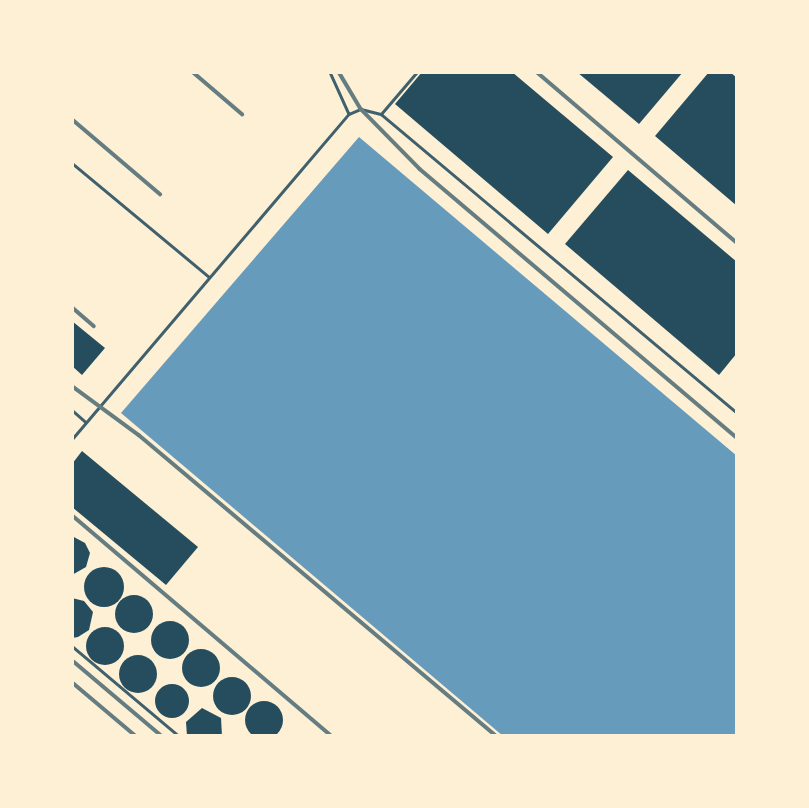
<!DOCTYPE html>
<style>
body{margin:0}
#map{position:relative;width:809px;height:808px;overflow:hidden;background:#fdf0d5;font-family:Roboto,sans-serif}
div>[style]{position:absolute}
.water>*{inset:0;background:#669bbc}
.building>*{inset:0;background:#264d5e}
.round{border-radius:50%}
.service>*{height:2.5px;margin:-1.25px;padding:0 1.25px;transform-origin:1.25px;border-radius:1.25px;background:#3f606c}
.rail>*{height:3.5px;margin:-1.75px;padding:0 1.75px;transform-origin:1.75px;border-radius:1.75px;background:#657d81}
span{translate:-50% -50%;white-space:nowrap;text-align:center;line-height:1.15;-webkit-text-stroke:7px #fdf0d5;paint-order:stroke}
.frame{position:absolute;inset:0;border:74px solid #fdf0d5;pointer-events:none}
</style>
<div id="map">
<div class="water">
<i style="clip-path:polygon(359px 137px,737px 456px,737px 736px,503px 736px,121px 413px)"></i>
</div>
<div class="building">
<i style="clip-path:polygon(422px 72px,512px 72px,613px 157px,548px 234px,395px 104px)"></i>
<i style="clip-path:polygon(577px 72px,683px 72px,639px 124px)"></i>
<i style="clip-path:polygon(709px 72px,730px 72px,737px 78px,737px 206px,655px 136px)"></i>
<i style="clip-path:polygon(628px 170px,737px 262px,737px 353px,719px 375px,565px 244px)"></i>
<i style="clip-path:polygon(72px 321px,105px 348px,82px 375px,72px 366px)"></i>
<i style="clip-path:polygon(82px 451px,198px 547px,166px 585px,72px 507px,72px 464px)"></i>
<i style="clip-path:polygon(72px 536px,85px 543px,90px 553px,86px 567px,72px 575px)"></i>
<i class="round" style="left:84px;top:567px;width:40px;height:40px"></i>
<i class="round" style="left:115px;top:595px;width:38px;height:38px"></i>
<i style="clip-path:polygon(72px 598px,84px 601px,93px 612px,89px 630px,78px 637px,72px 638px)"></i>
<i class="round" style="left:151px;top:621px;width:38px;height:38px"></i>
<i class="round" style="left:86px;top:627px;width:38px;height:38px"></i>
<i class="round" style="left:182px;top:649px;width:38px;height:38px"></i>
<i class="round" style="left:119px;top:655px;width:38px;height:38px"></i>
<i class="round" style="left:213px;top:677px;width:38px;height:38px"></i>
<i class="round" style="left:155px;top:684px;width:34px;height:34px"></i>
<i class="round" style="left:245px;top:701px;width:38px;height:38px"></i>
<i style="clip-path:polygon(202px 708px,221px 718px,222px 736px,187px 736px,186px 722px)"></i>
</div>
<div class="service">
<i style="left:330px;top:72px;width:46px;rotate:65.7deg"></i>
<i style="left:381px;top:114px;width:465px;rotate:40deg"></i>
<i style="left:72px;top:163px;width:177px;rotate:39.7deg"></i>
<i style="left:72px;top:410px;width:18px;rotate:41deg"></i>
<i style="left:72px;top:439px;width:427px;rotate:-49.6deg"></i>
<i style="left:349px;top:114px;width:13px;rotate:-23deg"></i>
<i style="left:361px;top:109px;width:21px;rotate:14deg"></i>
<i style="left:381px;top:114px;width:55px;rotate:-49.4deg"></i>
<i style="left:72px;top:646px;width:140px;rotate:40.1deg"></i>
</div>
<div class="rail">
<i style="left:193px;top:72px;width:65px;rotate:40.6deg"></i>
<i style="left:339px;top:72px;width:43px;rotate:59.3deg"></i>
<i style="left:361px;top:109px;width:84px;rotate:45.5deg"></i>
<i style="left:420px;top:169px;width:416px;rotate:40.3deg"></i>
<i style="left:537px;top:72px;width:263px;rotate:40.5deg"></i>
<i style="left:72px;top:119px;width:116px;rotate:40.4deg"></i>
<i style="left:72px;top:307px;width:29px;rotate:41deg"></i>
<i style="left:72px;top:386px;width:83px;rotate:36.2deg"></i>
<i style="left:139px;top:435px;width:468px;rotate:40.1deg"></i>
<i style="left:72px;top:515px;width:341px;rotate:40.4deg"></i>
<i style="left:72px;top:660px;width:118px;rotate:40.2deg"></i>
<i style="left:72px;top:682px;width:84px;rotate:40.2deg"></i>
</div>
<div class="frame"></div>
</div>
